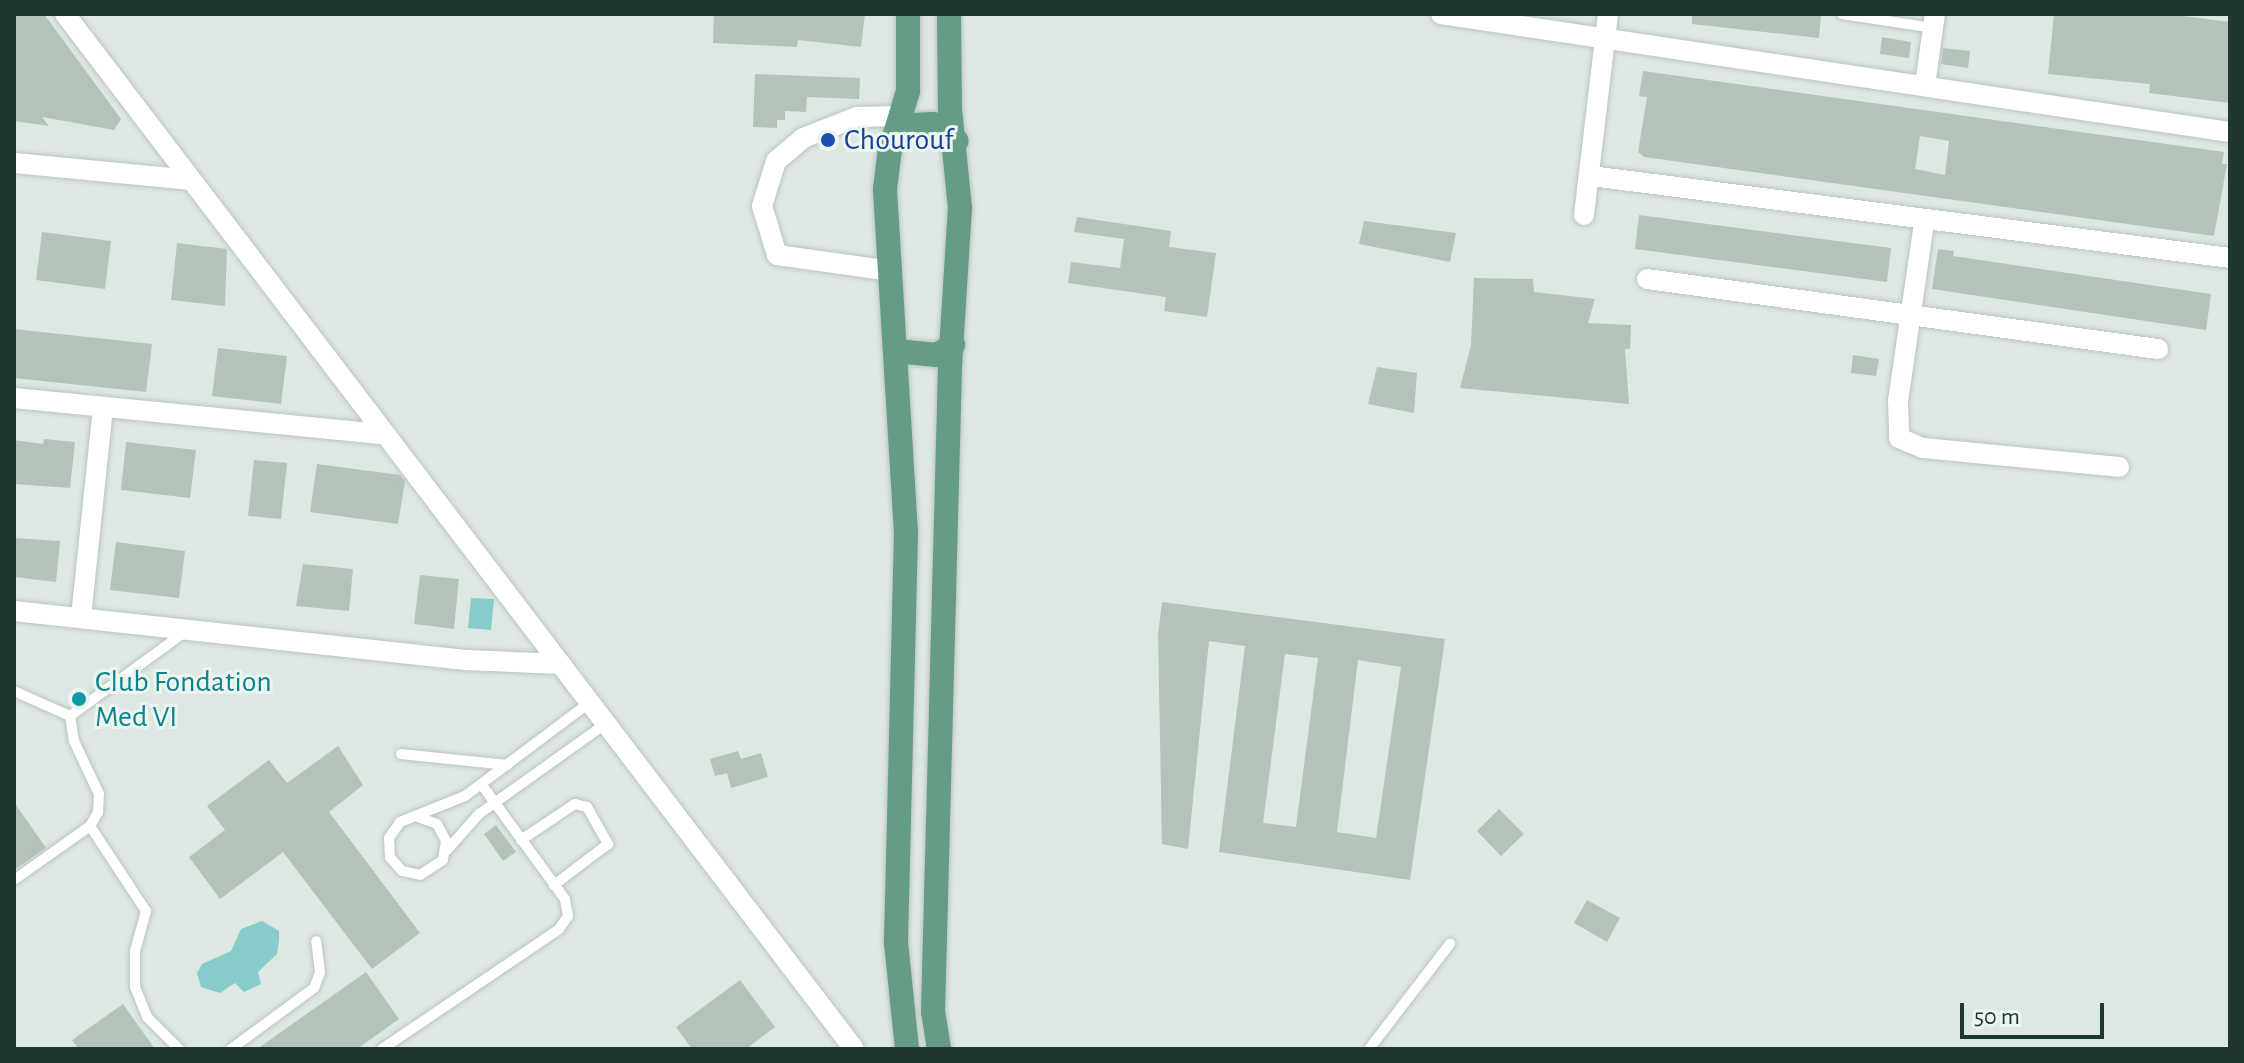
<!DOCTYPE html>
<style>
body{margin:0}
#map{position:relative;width:2244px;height:1063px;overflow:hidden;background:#dde8e2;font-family:"Alegreya Sans",sans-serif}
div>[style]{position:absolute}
.water>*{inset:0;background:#87cbcb}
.building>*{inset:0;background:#b3c3ba}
.roads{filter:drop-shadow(0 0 2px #bcc3c0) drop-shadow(0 0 2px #bcc3c0)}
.service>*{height:10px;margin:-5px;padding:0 5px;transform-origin:5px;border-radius:5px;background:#fff}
.minor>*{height:20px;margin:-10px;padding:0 10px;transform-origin:10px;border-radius:10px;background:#fff}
.primary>*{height:24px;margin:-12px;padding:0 12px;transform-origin:12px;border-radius:12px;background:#649c85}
.dots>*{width:22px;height:22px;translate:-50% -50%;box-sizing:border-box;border:4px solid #edf5f0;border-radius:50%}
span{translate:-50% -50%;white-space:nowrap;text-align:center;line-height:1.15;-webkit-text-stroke:6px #edf5f0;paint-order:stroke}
.transit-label{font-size:30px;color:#164399}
.left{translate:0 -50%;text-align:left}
.culture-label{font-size:30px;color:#0d838f}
.frame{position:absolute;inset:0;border:16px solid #20372d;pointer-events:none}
.scale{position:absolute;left:1960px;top:1003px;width:144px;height:36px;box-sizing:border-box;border:4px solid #20372d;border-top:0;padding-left:10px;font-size:24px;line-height:28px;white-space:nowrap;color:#20372d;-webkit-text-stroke:6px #edf5f0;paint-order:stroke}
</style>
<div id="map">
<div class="water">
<i style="clip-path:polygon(471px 598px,494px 599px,491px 630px,468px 628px)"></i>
<i style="clip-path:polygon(262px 921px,279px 931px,279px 940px,277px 954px,258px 972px,261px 984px,244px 992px,235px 983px,220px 993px,201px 987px,197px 973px,202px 964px,231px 951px,241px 929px)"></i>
</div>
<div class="building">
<i style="clip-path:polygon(14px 14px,44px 14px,121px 119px,114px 130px,42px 117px,49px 126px,14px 121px)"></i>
<i style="clip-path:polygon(714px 14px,865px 14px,861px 47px,798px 40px,797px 47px,713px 43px)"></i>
<i style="clip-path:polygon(1692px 14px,1821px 14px,1819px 38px,1692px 24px)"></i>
<i style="clip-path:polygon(2054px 14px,2167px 14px,2230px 22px,2230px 103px,2149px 93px,2150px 84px,2048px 74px)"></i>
<i style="clip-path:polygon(1882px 37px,1911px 42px,1909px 58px,1880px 54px)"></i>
<i style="clip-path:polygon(1943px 48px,1970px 51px,1968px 68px,1941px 64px)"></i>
<i style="clip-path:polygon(evenodd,1643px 71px,2224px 152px,2222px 164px,2227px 164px,2214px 236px,1644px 157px,1638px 152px,1647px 97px,1639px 96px,1643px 71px,1920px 136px,1949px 141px,1945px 175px,1915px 169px,1920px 136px)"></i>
<i style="clip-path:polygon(755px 74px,860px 78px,859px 99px,807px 97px,806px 112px,785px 111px,785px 120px,777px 120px,777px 128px,753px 127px)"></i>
<i style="clip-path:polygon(1639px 215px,1891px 248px,1887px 282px,1635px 249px)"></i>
<i style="clip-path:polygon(1077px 217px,1171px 231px,1169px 247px,1216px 253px,1207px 317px,1164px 311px,1166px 297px,1068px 283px,1071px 262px,1120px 268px,1124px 239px,1074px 232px)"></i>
<i style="clip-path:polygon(1364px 221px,1456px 233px,1450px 262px,1359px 244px)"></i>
<i style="clip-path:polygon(42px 232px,111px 241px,105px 289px,36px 280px)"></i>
<i style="clip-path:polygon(177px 243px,227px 249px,225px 306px,171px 300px)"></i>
<i style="clip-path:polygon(1938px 249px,1954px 251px,1953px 256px,2211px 294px,2206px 330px,1932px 289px)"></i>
<i style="clip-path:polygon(1474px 278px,1533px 279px,1534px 292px,1595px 299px,1588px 323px,1631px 325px,1630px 349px,1625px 349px,1629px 404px,1460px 388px,1471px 345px)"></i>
<i style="clip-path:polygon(14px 329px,152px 344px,146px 392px,14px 378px)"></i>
<i style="clip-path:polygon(218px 348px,287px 356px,281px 404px,212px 396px)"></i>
<i style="clip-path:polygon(1853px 355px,1879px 359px,1876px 376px,1851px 373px)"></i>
<i style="clip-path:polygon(1377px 367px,1417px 373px,1414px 413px,1368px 404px)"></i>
<i style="clip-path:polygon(44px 439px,75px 442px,70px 488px,14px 484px,14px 440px,43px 444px)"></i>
<i style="clip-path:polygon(126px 442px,196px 450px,190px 498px,121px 490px)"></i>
<i style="clip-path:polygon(254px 460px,287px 463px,281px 519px,248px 516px)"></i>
<i style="clip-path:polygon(317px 464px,400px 475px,405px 481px,398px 524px,310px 512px)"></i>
<i style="clip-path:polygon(14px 538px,60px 541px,56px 582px,14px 577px)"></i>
<i style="clip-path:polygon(116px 542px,185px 551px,179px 598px,110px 590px)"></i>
<i style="clip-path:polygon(303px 564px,353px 569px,349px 611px,296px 606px)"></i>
<i style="clip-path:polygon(420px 575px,459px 579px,454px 629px,414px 624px)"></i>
<i style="clip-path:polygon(evenodd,1162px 602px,1445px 639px,1410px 880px,1219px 852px,1245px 646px,1209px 641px,1188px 849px,1162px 844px,1158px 635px,1162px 602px,1285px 654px,1318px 658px,1296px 827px,1263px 823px,1285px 654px,1162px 602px,1358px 660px,1401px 667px,1376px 838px,1337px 832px,1358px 660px)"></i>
<i style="clip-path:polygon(338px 746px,363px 785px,329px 812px,420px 933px,372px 969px,283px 852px,220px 899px,189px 857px,225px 830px,207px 806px,269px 760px,287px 783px)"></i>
<i style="clip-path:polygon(738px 751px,741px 759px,761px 753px,768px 777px,731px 788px,727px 773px,715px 776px,710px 759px)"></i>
<i style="clip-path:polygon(14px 802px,46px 848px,14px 870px)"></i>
<i style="clip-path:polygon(1499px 809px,1524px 834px,1501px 856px,1477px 831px)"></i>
<i style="clip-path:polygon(496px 825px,516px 852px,503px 861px,484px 834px)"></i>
<i style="clip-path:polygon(1587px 900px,1620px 918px,1607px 942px,1574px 923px)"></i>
<i style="clip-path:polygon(366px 972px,399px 1019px,357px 1049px,257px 1049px)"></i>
<i style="clip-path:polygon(740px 980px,775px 1027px,746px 1049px,692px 1049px,676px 1027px)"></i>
<i style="clip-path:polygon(123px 1004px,155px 1049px,79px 1049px,72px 1040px)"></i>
</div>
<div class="roads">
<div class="service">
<i style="left:1842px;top:14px;width:92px;rotate:8.7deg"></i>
<i style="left:14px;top:691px;width:61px;rotate:24.1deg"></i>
<i style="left:70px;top:716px;width:144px;rotate:-36.2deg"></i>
<i style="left:401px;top:754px;width:107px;rotate:5.9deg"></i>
<i style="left:418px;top:817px;width:20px;rotate:20deg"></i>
<i style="left:437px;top:824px;width:19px;rotate:62deg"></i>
<i style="left:446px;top:841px;width:19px;rotate:99deg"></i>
<i style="left:443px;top:860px;width:27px;rotate:147deg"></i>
<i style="left:420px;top:875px;width:18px;rotate:-167deg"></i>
<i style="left:402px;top:871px;width:18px;rotate:-131deg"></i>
<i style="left:390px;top:857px;width:19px;rotate:-93deg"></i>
<i style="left:389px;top:838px;width:19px;rotate:-55deg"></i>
<i style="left:400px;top:822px;width:70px;rotate:-21.8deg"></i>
<i style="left:465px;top:796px;width:155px;rotate:-36.9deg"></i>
<i style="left:90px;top:826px;width:102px;rotate:56.6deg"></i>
<i style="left:146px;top:911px;width:41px;rotate:105.4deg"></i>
<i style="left:135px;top:951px;width:36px;rotate:90deg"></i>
<i style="left:135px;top:987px;width:32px;rotate:68deg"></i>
<i style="left:147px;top:1017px;width:45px;rotate:45deg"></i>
<i style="left:521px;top:840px;width:65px;rotate:-33.7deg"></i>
<i style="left:575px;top:804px;width:12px;rotate:14deg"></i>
<i style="left:587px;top:807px;width:43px;rotate:60.4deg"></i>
<i style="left:608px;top:844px;width:68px;rotate:142.8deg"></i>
<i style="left:447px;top:850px;width:48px;rotate:-48.4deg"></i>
<i style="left:479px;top:814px;width:155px;rotate:-35.5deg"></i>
<i style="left:14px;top:880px;width:93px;rotate:-35.4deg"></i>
<i style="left:90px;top:826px;width:16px;rotate:-60deg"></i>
<i style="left:98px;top:812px;width:18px;rotate:-87deg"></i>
<i style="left:99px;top:794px;width:59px;rotate:-115.3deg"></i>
<i style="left:74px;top:741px;width:25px;rotate:-99deg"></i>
<i style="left:231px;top:1049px;width:103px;rotate:-36.3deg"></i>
<i style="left:314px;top:988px;width:17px;rotate:-69deg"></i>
<i style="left:320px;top:972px;width:31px;rotate:-97deg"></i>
<i style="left:382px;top:1049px;width:214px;rotate:-34.1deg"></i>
<i style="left:559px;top:929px;width:16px;rotate:-55deg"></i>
<i style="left:568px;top:916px;width:17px;rotate:-100deg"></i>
<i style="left:565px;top:899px;width:142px;rotate:-126.1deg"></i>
<i style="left:1369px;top:1049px;width:133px;rotate:-52.4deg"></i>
</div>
<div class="minor">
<i style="left:65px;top:14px;width:1301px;rotate:52.68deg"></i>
<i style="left:1441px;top:14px;width:798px;rotate:8.51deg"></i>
<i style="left:1925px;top:85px;width:72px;rotate:-82deg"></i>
<i style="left:14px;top:163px;width:176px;rotate:5.5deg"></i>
<i style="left:1591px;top:176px;width:644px;rotate:7.31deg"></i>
<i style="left:1584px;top:215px;width:202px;rotate:-83.2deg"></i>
<i style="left:1924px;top:223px;width:180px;rotate:98.3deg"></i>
<i style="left:1898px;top:401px;width:37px;rotate:88deg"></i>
<i style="left:1899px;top:438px;width:26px;rotate:23deg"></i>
<i style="left:1923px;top:448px;width:197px;rotate:5.5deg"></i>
<i style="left:891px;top:271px;width:115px;rotate:-172deg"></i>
<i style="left:777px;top:255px;width:51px;rotate:-107deg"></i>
<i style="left:762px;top:206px;width:47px;rotate:-72.7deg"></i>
<i style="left:776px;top:161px;width:35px;rotate:-40deg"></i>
<i style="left:803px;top:138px;width:58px;rotate:-21.3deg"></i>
<i style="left:857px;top:117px;width:42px;rotate:-1.4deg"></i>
<i style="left:1647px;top:279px;width:516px;rotate:7.8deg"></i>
<i style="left:14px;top:398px;width:371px;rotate:5.6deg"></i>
<i style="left:14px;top:611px;width:456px;rotate:6.2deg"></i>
<i style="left:467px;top:660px;width:94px;rotate:2.4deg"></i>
<i style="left:81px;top:617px;width:209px;rotate:-84deg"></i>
</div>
<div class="primary">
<i style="left:893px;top:139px;width:24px;rotate:-35deg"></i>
<i style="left:913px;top:125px;width:20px;rotate:-3deg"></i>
<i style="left:933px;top:124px;width:29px;rotate:36deg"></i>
<i style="left:896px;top:351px;width:41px;rotate:5.6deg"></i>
<i style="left:937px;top:355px;width:19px;rotate:-32deg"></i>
<i style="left:907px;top:1049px;width:108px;rotate:-95.9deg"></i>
<i style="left:896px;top:942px;width:409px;rotate:-88.6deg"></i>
<i style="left:906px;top:533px;width:345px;rotate:-93.5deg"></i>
<i style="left:885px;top:189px;width:39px;rotate:-83deg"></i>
<i style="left:890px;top:150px;width:62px;rotate:-73deg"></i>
<i style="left:908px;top:91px;width:77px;rotate:-90deg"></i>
<i style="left:939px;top:1049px;width:37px;rotate:-99deg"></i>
<i style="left:933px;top:1012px;width:646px;rotate:-88.49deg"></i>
<i style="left:950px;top:366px;width:158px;rotate:-86.4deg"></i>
<i style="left:960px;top:208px;width:99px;rotate:-95.8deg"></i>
<i style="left:950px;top:110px;width:96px;rotate:-90.6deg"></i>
</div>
</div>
<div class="dots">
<i style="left:828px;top:140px;background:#1a4fb4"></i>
<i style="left:79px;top:699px;background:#0f9aa8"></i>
</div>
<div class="transit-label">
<span class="left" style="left:844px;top:140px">Chourouf</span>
</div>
<div class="culture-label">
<span class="left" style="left:95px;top:699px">Club Fondation<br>Med VI</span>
</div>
<div class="frame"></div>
<div class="scale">50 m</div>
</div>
